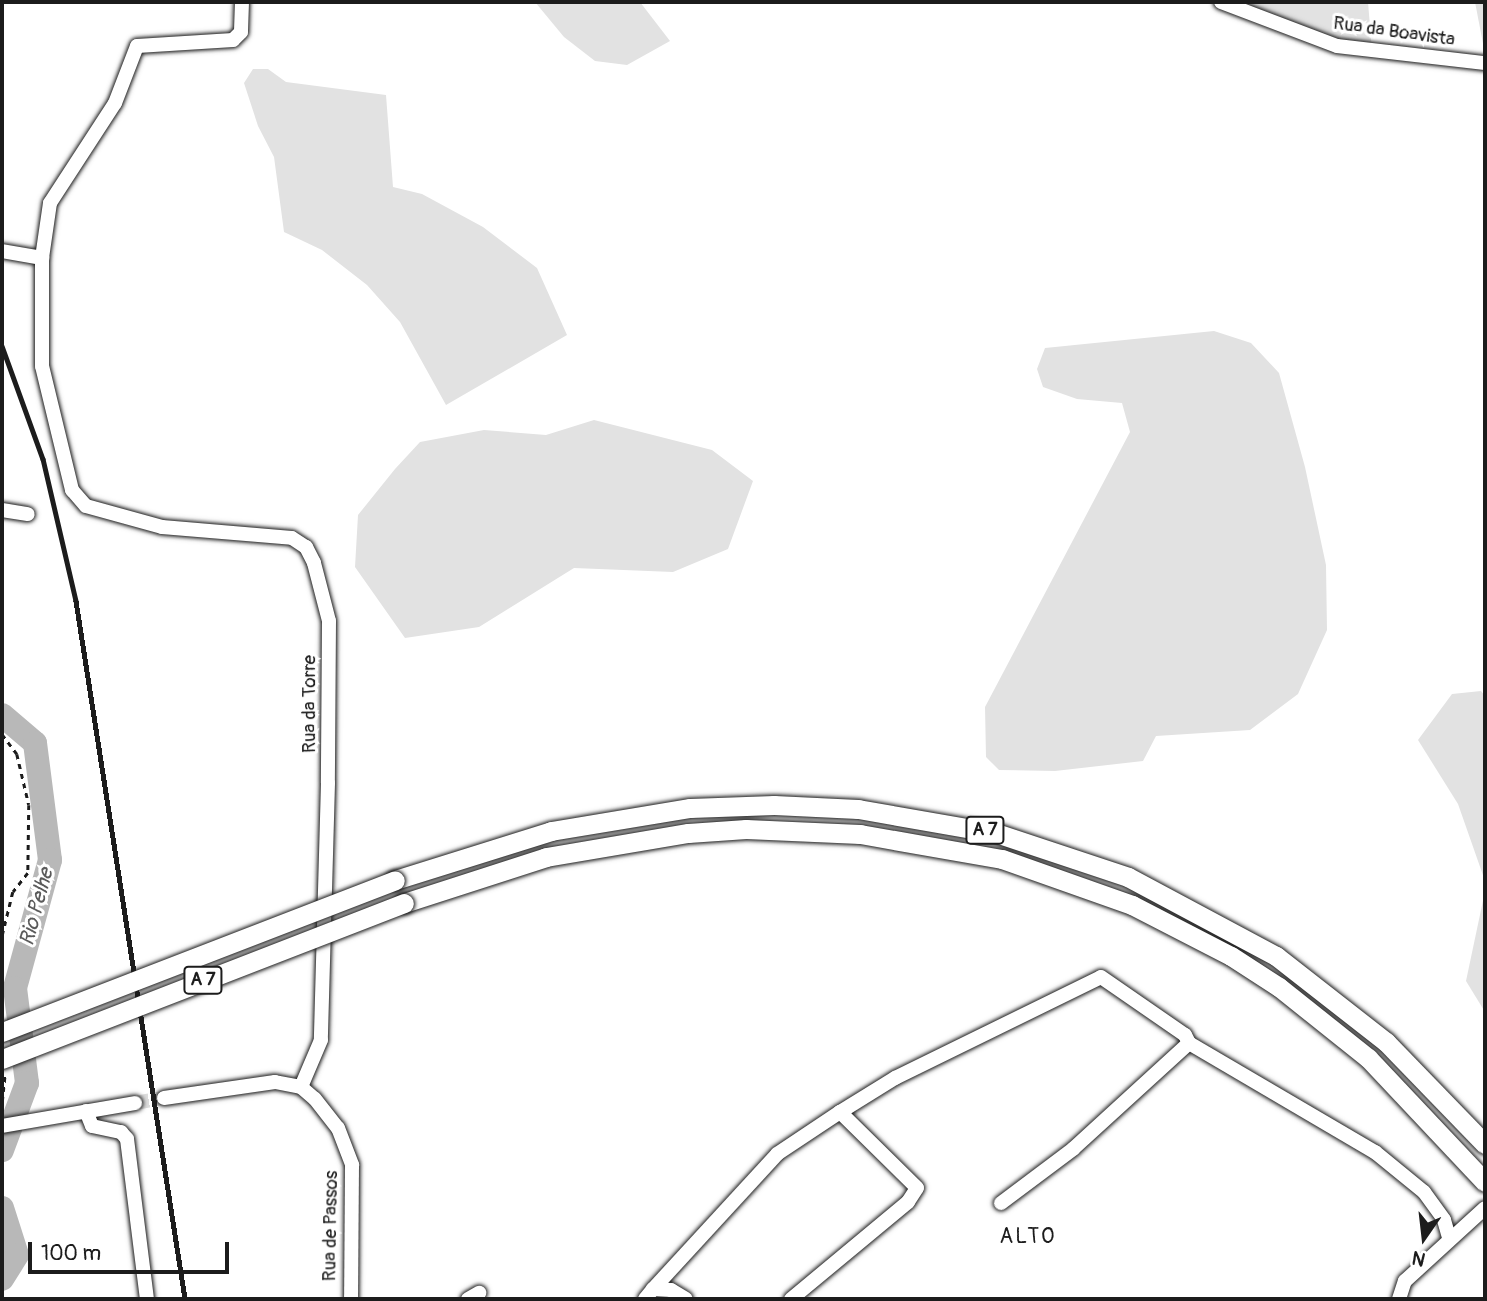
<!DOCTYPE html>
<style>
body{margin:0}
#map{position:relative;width:1487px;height:1301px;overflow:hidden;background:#fff;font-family:Pangolin,sans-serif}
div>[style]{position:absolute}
.green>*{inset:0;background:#e2e2e2}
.river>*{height:24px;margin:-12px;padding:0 12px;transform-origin:12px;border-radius:12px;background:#b8b8b8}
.minor-tunnel>*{height:14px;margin-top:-7px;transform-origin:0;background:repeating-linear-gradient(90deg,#ddd 0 14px,transparent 0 21px)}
.path>*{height:2.5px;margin-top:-1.25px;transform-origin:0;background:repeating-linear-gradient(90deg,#1c1c1c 0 5px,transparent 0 10px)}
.roads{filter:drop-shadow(0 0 2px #1c1c1c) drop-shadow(0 0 2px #1c1c1c)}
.minor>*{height:14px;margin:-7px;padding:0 7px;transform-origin:7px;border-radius:7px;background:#fff}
.highway>*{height:19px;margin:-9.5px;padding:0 9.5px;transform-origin:9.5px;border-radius:9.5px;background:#fff}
.rail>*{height:4.5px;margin:-2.25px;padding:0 2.25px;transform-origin:2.25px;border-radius:2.25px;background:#1c1c1c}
.bridges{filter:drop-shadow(0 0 2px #1c1c1c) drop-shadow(0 0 2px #1c1c1c)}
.highway-bridge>*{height:19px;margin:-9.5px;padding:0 9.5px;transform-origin:9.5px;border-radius:9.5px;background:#fff}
span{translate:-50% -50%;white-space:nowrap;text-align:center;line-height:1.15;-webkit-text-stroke:6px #fff;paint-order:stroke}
.shield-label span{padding:2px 5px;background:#fff;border:2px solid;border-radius:5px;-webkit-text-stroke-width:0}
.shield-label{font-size:18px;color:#1c1c1c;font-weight:700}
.street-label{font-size:19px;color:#1c1c1c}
.water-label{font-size:21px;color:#5a5a5a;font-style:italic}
.neighbourhood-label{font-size:21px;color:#1c1c1c;letter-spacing:2px}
.frame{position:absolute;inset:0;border:4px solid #1c1c1c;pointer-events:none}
.north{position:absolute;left:1389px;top:1203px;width:70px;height:70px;-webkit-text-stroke:5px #fff;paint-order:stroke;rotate:194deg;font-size:19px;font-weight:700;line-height:28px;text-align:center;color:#1c1c1c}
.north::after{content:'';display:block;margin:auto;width:24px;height:32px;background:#1c1c1c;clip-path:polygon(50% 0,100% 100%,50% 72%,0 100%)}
.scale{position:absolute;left:28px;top:1242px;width:201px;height:32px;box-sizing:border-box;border:4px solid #1c1c1c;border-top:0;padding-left:9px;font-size:21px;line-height:24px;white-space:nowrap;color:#1c1c1c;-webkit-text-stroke:5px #fff;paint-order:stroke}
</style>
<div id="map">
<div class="green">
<i style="clip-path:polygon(535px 2px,640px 2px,670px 41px,627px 65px,595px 61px,564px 37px)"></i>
<i style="clip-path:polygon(1221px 2px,1368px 2px,1372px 51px)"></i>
<i style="clip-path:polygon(1475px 2px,1485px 2px,1485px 54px)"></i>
<i style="clip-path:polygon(253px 69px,268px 69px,286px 82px,386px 95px,393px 187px,422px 194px,483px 227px,537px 268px,567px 335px,446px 405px,400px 322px,367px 285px,322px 250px,284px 232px,274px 157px,258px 126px,244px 83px)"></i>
<i style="clip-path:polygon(1214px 331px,1251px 343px,1279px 373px,1305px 467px,1326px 565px,1327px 630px,1298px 694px,1250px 730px,1156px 736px,1143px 761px,1055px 771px,999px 770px,986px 757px,985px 707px,1130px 432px,1122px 403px,1077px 399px,1043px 387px,1037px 369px,1045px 348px)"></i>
<i style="clip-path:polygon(594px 420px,712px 450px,753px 481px,728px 549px,673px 572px,574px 568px,479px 627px,405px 638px,355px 567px,358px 515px,395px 469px,420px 442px,484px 430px,546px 435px)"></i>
<i style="clip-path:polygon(1481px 691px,1485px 696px,1485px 881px,1458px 804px,1418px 740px,1452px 694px)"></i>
<i style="clip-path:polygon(1485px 891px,1485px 1012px,1466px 981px)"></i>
</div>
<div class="river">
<i style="left:2px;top:715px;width:43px;rotate:40.3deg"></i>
<i style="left:35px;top:743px;width:118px;rotate:82.7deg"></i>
<i style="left:50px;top:860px;width:133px;rotate:105.3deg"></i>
<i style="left:15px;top:988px;width:96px;rotate:82.8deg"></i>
<i style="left:27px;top:1083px;width:72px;rotate:110.5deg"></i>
<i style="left:2px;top:1208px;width:49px;rotate:72.3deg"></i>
<i style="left:17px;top:1255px;width:28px;rotate:122deg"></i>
</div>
<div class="minor-tunnel">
<i style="left:135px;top:1103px;width:29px;rotate:-10deg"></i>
</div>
<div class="path">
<i style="left:2px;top:734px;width:25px;rotate:53deg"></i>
<i style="left:17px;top:754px;width:52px;rotate:76.8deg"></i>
<i style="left:29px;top:805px;width:68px;rotate:90.8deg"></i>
<i style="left:28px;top:873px;width:24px;rotate:128deg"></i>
<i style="left:13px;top:892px;width:46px;rotate:103.7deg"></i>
<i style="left:2px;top:1102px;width:27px;rotate:-84deg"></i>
</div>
<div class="roads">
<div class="minor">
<i style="left:242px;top:2px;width:30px;rotate:92deg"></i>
<i style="left:241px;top:32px;width:11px;rotate:135deg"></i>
<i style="left:233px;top:40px;width:96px;rotate:176.4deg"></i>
<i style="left:137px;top:46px;width:61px;rotate:111.1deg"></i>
<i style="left:115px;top:103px;width:119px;rotate:123deg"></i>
<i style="left:50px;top:203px;width:56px;rotate:98.3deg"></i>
<i style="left:42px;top:258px;width:108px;rotate:90deg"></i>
<i style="left:42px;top:366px;width:128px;rotate:76.4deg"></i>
<i style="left:72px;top:490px;width:21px;rotate:49deg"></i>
<i style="left:86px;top:506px;width:79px;rotate:15.4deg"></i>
<i style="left:162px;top:527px;width:130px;rotate:4.8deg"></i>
<i style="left:292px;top:538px;width:17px;rotate:33deg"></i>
<i style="left:306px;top:547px;width:18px;rotate:63deg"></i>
<i style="left:314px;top:563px;width:60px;rotate:75.5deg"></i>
<i style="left:329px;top:621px;width:162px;rotate:90.4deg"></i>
<i style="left:328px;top:783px;width:257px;rotate:91.6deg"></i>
<i style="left:321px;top:1040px;width:51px;rotate:113.1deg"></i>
<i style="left:1221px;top:2px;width:124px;rotate:20.8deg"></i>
<i style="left:1337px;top:46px;width:149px;rotate:6.6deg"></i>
<i style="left:2px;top:251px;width:41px;rotate:9.9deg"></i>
<i style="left:2px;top:510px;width:26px;rotate:9deg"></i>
<i style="left:1189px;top:1043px;width:216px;rotate:30.4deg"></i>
<i style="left:1375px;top:1152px;width:63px;rotate:39.2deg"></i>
<i style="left:1424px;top:1192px;width:34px;rotate:54deg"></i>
<i style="left:1444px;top:1220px;width:19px;rotate:74deg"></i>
<i style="left:164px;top:1098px;width:112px;rotate:-8.2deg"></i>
<i style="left:275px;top:1082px;width:26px;rotate:11deg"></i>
<i style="left:301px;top:1087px;width:18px;rotate:41deg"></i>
<i style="left:315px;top:1099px;width:37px;rotate:52deg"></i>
<i style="left:338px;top:1128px;width:40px;rotate:69deg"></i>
<i style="left:352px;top:1165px;width:134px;rotate:90.4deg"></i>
<i style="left:86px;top:1111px;width:16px;rotate:68deg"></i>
<i style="left:92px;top:1126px;width:30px;rotate:12deg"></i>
<i style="left:121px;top:1132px;width:9px;rotate:49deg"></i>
<i style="left:127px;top:1139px;width:161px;rotate:82.9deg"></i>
<i style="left:840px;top:1112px;width:65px;rotate:-31.7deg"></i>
<i style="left:895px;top:1078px;width:229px;rotate:-26.1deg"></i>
<i style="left:1101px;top:977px;width:102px;rotate:34.6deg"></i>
<i style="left:1185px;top:1035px;width:9px;rotate:63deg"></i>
<i style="left:1189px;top:1043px;width:157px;rotate:137.6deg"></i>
<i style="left:1073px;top:1149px;width:90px;rotate:143.1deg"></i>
<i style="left:2px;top:1126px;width:135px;rotate:-9.8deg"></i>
<i style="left:653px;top:1289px;width:183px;rotate:-47.4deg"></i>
<i style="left:777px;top:1154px;width:76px;rotate:-33.7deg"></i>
<i style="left:840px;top:1112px;width:108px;rotate:44.6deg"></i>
<i style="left:917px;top:1188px;width:17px;rotate:123deg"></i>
<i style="left:908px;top:1202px;width:152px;rotate:140.3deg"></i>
<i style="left:468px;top:1299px;width:13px;rotate:-29deg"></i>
<i style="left:645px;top:1299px;width:13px;rotate:-51deg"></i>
<i style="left:653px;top:1289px;width:18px;rotate:3deg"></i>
<i style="left:671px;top:1290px;width:17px;rotate:31deg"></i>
<i style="left:1399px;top:1299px;width:19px;rotate:-72deg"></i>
<i style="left:1405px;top:1281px;width:108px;rotate:-42.4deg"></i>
</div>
<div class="highway">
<i style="left:395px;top:880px;width:164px;rotate:-17.4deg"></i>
<i style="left:551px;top:831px;width:141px;rotate:-9.4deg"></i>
<i style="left:690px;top:808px;width:84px;rotate:-2deg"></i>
<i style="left:774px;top:805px;width:84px;rotate:2.7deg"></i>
<i style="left:858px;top:809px;width:140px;rotate:9.9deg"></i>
<i style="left:996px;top:833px;width:139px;rotate:18.4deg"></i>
<i style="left:1128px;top:877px;width:168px;rotate:28.1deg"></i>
<i style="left:1276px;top:956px;width:140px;rotate:38deg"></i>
<i style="left:1386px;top:1042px;width:142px;rotate:45.9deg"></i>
<i style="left:404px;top:903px;width:149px;rotate:-17.9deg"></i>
<i style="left:546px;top:857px;width:144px;rotate:-9.6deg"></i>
<i style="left:688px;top:833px;width:58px;rotate:-3.9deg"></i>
<i style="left:746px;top:829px;width:114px;rotate:2.5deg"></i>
<i style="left:860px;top:834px;width:144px;rotate:10deg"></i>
<i style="left:1002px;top:859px;width:138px;rotate:19.5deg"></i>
<i style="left:1132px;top:905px;width:111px;rotate:27.3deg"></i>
<i style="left:1231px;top:956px;width:57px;rotate:32.9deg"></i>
<i style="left:1279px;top:987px;width:114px;rotate:38.6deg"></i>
<i style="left:1368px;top:1058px;width:170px;rotate:46.7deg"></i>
</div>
</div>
<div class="rail">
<i style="left:2px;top:346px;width:120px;rotate:70.1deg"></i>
<i style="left:43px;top:459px;width:146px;rotate:76.9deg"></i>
<i style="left:76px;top:601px;width:706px;rotate:81.12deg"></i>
</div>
<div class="bridges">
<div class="highway-bridge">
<i style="left:2px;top:1032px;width:421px;rotate:-21.1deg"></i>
<i style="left:2px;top:1059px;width:431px;rotate:-21.2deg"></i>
</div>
</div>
<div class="shield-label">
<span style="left:985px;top:830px">A 7</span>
<span style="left:203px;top:980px">A 7</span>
</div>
<div class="street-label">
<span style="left:1394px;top:32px;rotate:8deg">Rua da Boavista</span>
<span style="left:310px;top:704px;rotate:-90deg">Rua da Torre</span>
<span style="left:331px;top:1226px;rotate:-89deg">Rua de Passos</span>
</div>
<div class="water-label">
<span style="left:37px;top:907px;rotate:-75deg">Rio Pelhe</span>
</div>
<div class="neighbourhood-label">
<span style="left:1028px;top:1237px">ALTO</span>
</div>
<div class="frame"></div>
<div class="north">N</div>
<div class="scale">100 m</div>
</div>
